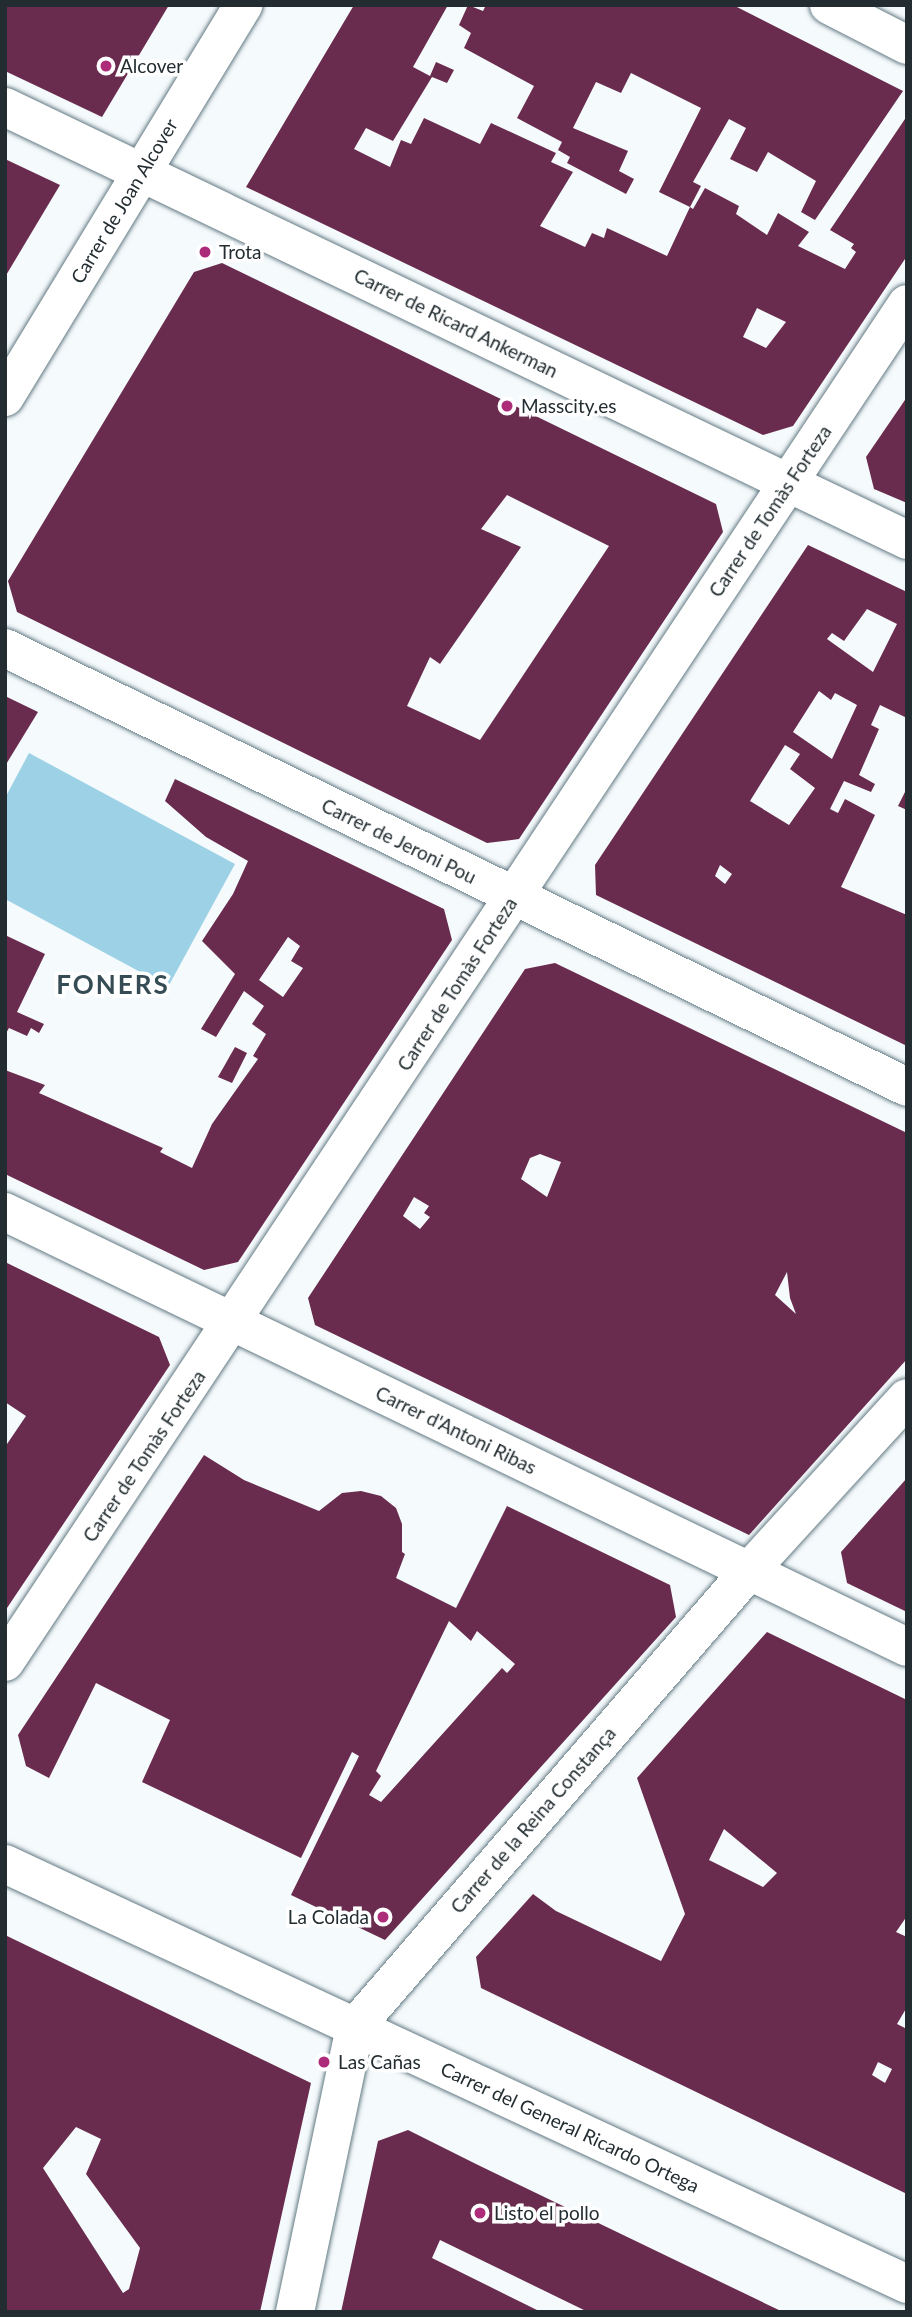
<!DOCTYPE html>
<meta charset="utf-8">
<style>
body{margin:0}
#map{position:relative;width:912px;height:2317px;overflow:hidden;background:#f5fafc;font-family:Lato,sans-serif}
div>[style]{position:absolute}
.green>*{inset:0;background:#9dd2e6}
.building>*{inset:0;background:#692c4e}
.roads{filter:drop-shadow(0 0 2px #637a83) drop-shadow(0 0 2px #637a83)}
.minor>*{height:38px;margin:-19px;padding:0 19px;transform-origin:19px;border-radius:19px;background:#fff}
.dots>*{width:19px;height:19px;translate:-50% -50%;box-sizing:border-box;border:4px solid #fff;border-radius:50%}
span{translate:-50% -50%;white-space:nowrap;text-align:center;line-height:1.15;-webkit-text-stroke:7px #fff;paint-order:stroke}
.poi-label{font-size:19px;color:#232d31}
.left{translate:0 -50%;text-align:left}
.right{translate:-100% -50%;text-align:right}
.street-label{font-size:19px;color:#232d31}
.district-label{font-size:26px;color:#364c55;font-weight:700;letter-spacing:2px}
.frame{position:absolute;inset:0;border:7px solid #232d31;pointer-events:none}
</style>
<div id="map">
<div class="green">
<i style="clip-path:polygon(29px 753px,235px 864px,168px 987px,5px 899px,5px 798px)"></i>
</div>
<div class="building">
<i style="clip-path:polygon(5px 5px,169px 5px,102px 117px,5px 71px)"></i>
<i style="clip-path:polygon(evenodd,354px 5px,448px 5px,413px 67px,430px 76px,436px 62px,454px 70px,447px 83px,432px 77px,393px 141px,366px 128px,354px 149px,390px 167px,401px 140px,411px 144px,424px 118px,480px 144px,491px 123px,556px 153px,551px 162px,573px 172px,540px 226px,585px 247px,592px 233px,604px 238px,607px 228px,667px 256px,690px 207px,659px 192px,701px 108px,631px 73px,621px 93px,596px 82px,573px 128px,628px 151px,619px 171px,634px 179px,626px 194px,567px 163px,570px 157px,558px 150px,562px 142px,517px 118px,534px 86px,464px 48px,471px 33px,459px 25px,468px 5px,483px 11px,486px 5px,733px 5px,903px 91px,815px 220px,801px 212px,816px 181px,768px 152px,757px 172px,730px 159px,746px 128px,729px 119px,693px 182px,701px 186px,690px 207px,693px 209px,705px 188px,739px 206px,736px 214px,767px 235px,778px 213px,809px 232px,798px 246px,845px 269px,856px 252px,851px 248px,854px 244px,830px 230px,907px 116px,907px 256px,793px 426px,763px 435px,246px 187px,354px 5px,757px 308px,786px 322px,766px 348px,743px 337px,757px 308px)"></i>
<i style="clip-path:polygon(5px 159px,60px 185px,5px 277px)"></i>
<i style="clip-path:polygon(evenodd,222px 263px,716px 504px,723px 532px,519px 839px,487px 843px,17px 612px,8px 581px,194px 272px,222px 263px,507px 495px,609px 546px,480px 740px,407px 706px,430px 657px,440px 664px,521px 547px,481px 529px,507px 495px)"></i>
<i style="clip-path:polygon(907px 397px,907px 503px,874px 489px,866px 457px)"></i>
<i style="clip-path:polygon(evenodd,808px 545px,907px 592px,907px 718px,880px 705px,871px 725px,879px 729px,859px 775px,875px 784px,871px 792px,844px 781px,830px 809px,838px 813px,845px 799px,875px 815px,841px 887px,907px 915px,907px 1046px,596px 895px,595px 865px,808px 545px,867px 609px,897px 624px,873px 672px,827px 639px,832px 633px,844px 641px,867px 609px,808px 545px,819px 691px,831px 700px,835px 693px,857px 705px,832px 759px,793px 732px,819px 691px,808px 545px,785px 745px,800px 754px,790px 769px,815px 788px,789px 825px,750px 801px,785px 745px,808px 545px,720px 865px,732px 874px,725px 884px,715px 876px,720px 865px)"></i>
<i style="clip-path:polygon(5px 696px,38px 712px,5px 766px)"></i>
<i style="clip-path:polygon(evenodd,175px 779px,444px 909px,452px 940px,238px 1262px,204px 1270px,5px 1174px,5px 1070px,45px 1085px,39px 1093px,163px 1148px,160px 1152px,192px 1168px,212px 1124px,258px 1059px,253px 1056px,266px 1034px,252px 1024px,264px 1006px,244px 991px,216px 1037px,201px 1029px,235px 974px,202px 941px,233px 894px,248px 861px,206px 837px,165px 801px,175px 779px,288px 937px,300px 946px,291px 961px,303px 968px,283px 997px,259px 980px,288px 937px)"></i>
<i style="clip-path:polygon(907px 788px,907px 810px,898px 806px)"></i>
<i style="clip-path:polygon(5px 935px,45px 954px,17px 1012px,44px 1024px,39px 1033px,31px 1028px,27px 1036px,9px 1028px,5px 1035px)"></i>
<i style="clip-path:polygon(evenodd,555px 963px,907px 1133px,907px 1359px,749px 1535px,315px 1325px,308px 1298px,525px 969px,555px 963px,540px 1154px,561px 1162px,547px 1197px,521px 1179px,530px 1158px,540px 1154px,555px 963px,414px 1197px,429px 1206px,424px 1213px,430px 1217px,420px 1229px,403px 1216px,414px 1197px,555px 963px,787px 1272px,790px 1298px,796px 1314px,775px 1295px,787px 1272px)"></i>
<i style="clip-path:polygon(235px 1047px,247px 1053px,232px 1083px,218px 1077px)"></i>
<i style="clip-path:polygon(5px 1262px,159px 1337px,170px 1365px,5px 1611px,5px 1447px,26px 1416px,5px 1402px)"></i>
<i style="clip-path:polygon(evenodd,204px 1455px,244px 1480px,319px 1511px,342px 1493px,361px 1491px,381px 1496px,396px 1508px,402px 1524px,402px 1552px,405px 1554px,396px 1578px,456px 1608px,507px 1506px,670px 1585px,676px 1617px,385px 1940px,291px 1895px,359px 1756px,352px 1752px,301px 1858px,142px 1782px,170px 1720px,96px 1683px,49px 1778px,26px 1766px,18px 1735px,204px 1455px,449px 1621px,471px 1641px,477px 1631px,515px 1664px,507px 1673px,502px 1668px,381px 1802px,369px 1795px,381px 1776px,376px 1771px,449px 1621px)"></i>
<i style="clip-path:polygon(907px 1478px,907px 1612px,847px 1583px,841px 1552px)"></i>
<i style="clip-path:polygon(evenodd,767px 1632px,907px 1700px,907px 1916px,896px 1932px,907px 1937px,907px 2007px,897px 2024px,907px 2029px,907px 2194px,481px 1988px,476px 1957px,533px 1894px,556px 1911px,661px 1961px,685px 1914px,637px 1778px,767px 1632px,724px 1829px,777px 1873px,763px 1887px,709px 1860px,724px 1829px,767px 1632px,878px 2062px,892px 2069px,885px 2083px,872px 2075px,878px 2062px)"></i>
<i style="clip-path:polygon(evenodd,5px 1935px,311px 2083px,260px 2312px,5px 2312px,5px 1935px,76px 2127px,101px 2139px,86px 2174px,140px 2248px,129px 2289px,123px 2293px,43px 2168px,76px 2127px)"></i>
<i style="clip-path:polygon(408px 2130px,476px 2164px,783px 2312px,588px 2312px,440px 2240px,432px 2258px,541px 2312px,341px 2312px,378px 2141px)"></i>
</div>
<div class="roads">
<div class="minor">
<i style="left:829px;top:5px;width:88px;rotate:27.1deg"></i>
<i style="left:5px;top:107px;width:1001px;rotate:25.64deg"></i>
<i style="left:5px;top:397px;width:459px;rotate:-58.7deg"></i>
<i style="left:5px;top:648px;width:1003px;rotate:25.95deg"></i>
<i style="left:5px;top:1212px;width:1001px;rotate:25.75deg"></i>
<i style="left:5px;top:1662px;width:1630px;rotate:-56.41deg"></i>
<i style="left:5px;top:1864px;width:995px;rotate:24.97deg"></i>
<i style="left:295px;top:2312px;width:291px;rotate:-78.1deg"></i>
<i style="left:355px;top:2027px;width:603px;rotate:-49.17deg"></i>
<i style="left:749px;top:1571px;width:234px;rotate:-47.6deg"></i>
</div>
</div>
<div class="dots">
<i style="left:106px;top:66px;background:#ac2c79"></i>
<i style="left:205px;top:252px;background:#ac2c79"></i>
<i style="left:507px;top:406px;background:#ac2c79"></i>
<i style="left:383px;top:1917px;background:#ac2c79"></i>
<i style="left:324px;top:2062px;background:#ac2c79"></i>
<i style="left:480px;top:2213px;background:#ac2c79"></i>
</div>
<div class="poi-label">
<span class="left" style="left:120px;top:66px">Alcover</span>
<span class="left" style="left:219px;top:252px">Trota</span>
<span class="left" style="left:521px;top:406px">Masscity.es</span>
<span class="right" style="left:369px;top:1917px">La Colada</span>
<span class="left" style="left:338px;top:2062px">Las Cañas</span>
<span class="left" style="left:494px;top:2213px">Listo el pollo</span>
</div>
<div class="street-label">
<span style="left:124px;top:201px;rotate:-59deg">Carrer de Joan Alcover</span>
<span style="left:456px;top:323px;rotate:26deg">Carrer de Ricard Ankerman</span>
<span style="left:770px;top:511px;rotate:-56deg">Carrer de Tomàs Forteza</span>
<span style="left:399px;top:841px;rotate:26deg">Carrer de Jeroni Pou</span>
<span style="left:457px;top:984px;rotate:-57deg">Carrer de Tomàs Forteza</span>
<span style="left:456px;top:1430px;rotate:26deg">Carrer d'Antoni Ribas</span>
<span style="left:144px;top:1456px;rotate:-56deg">Carrer de Tomàs Forteza</span>
<span style="left:533px;top:1820px;rotate:-49deg">Carrer de la Reina Constança</span>
<span style="left:570px;top:2127px;rotate:25deg">Carrer del General Ricardo Ortega</span>
</div>
<div class="district-label">
<span style="left:113px;top:985px">FONERS</span>
</div>
<div class="frame"></div>
</div>
